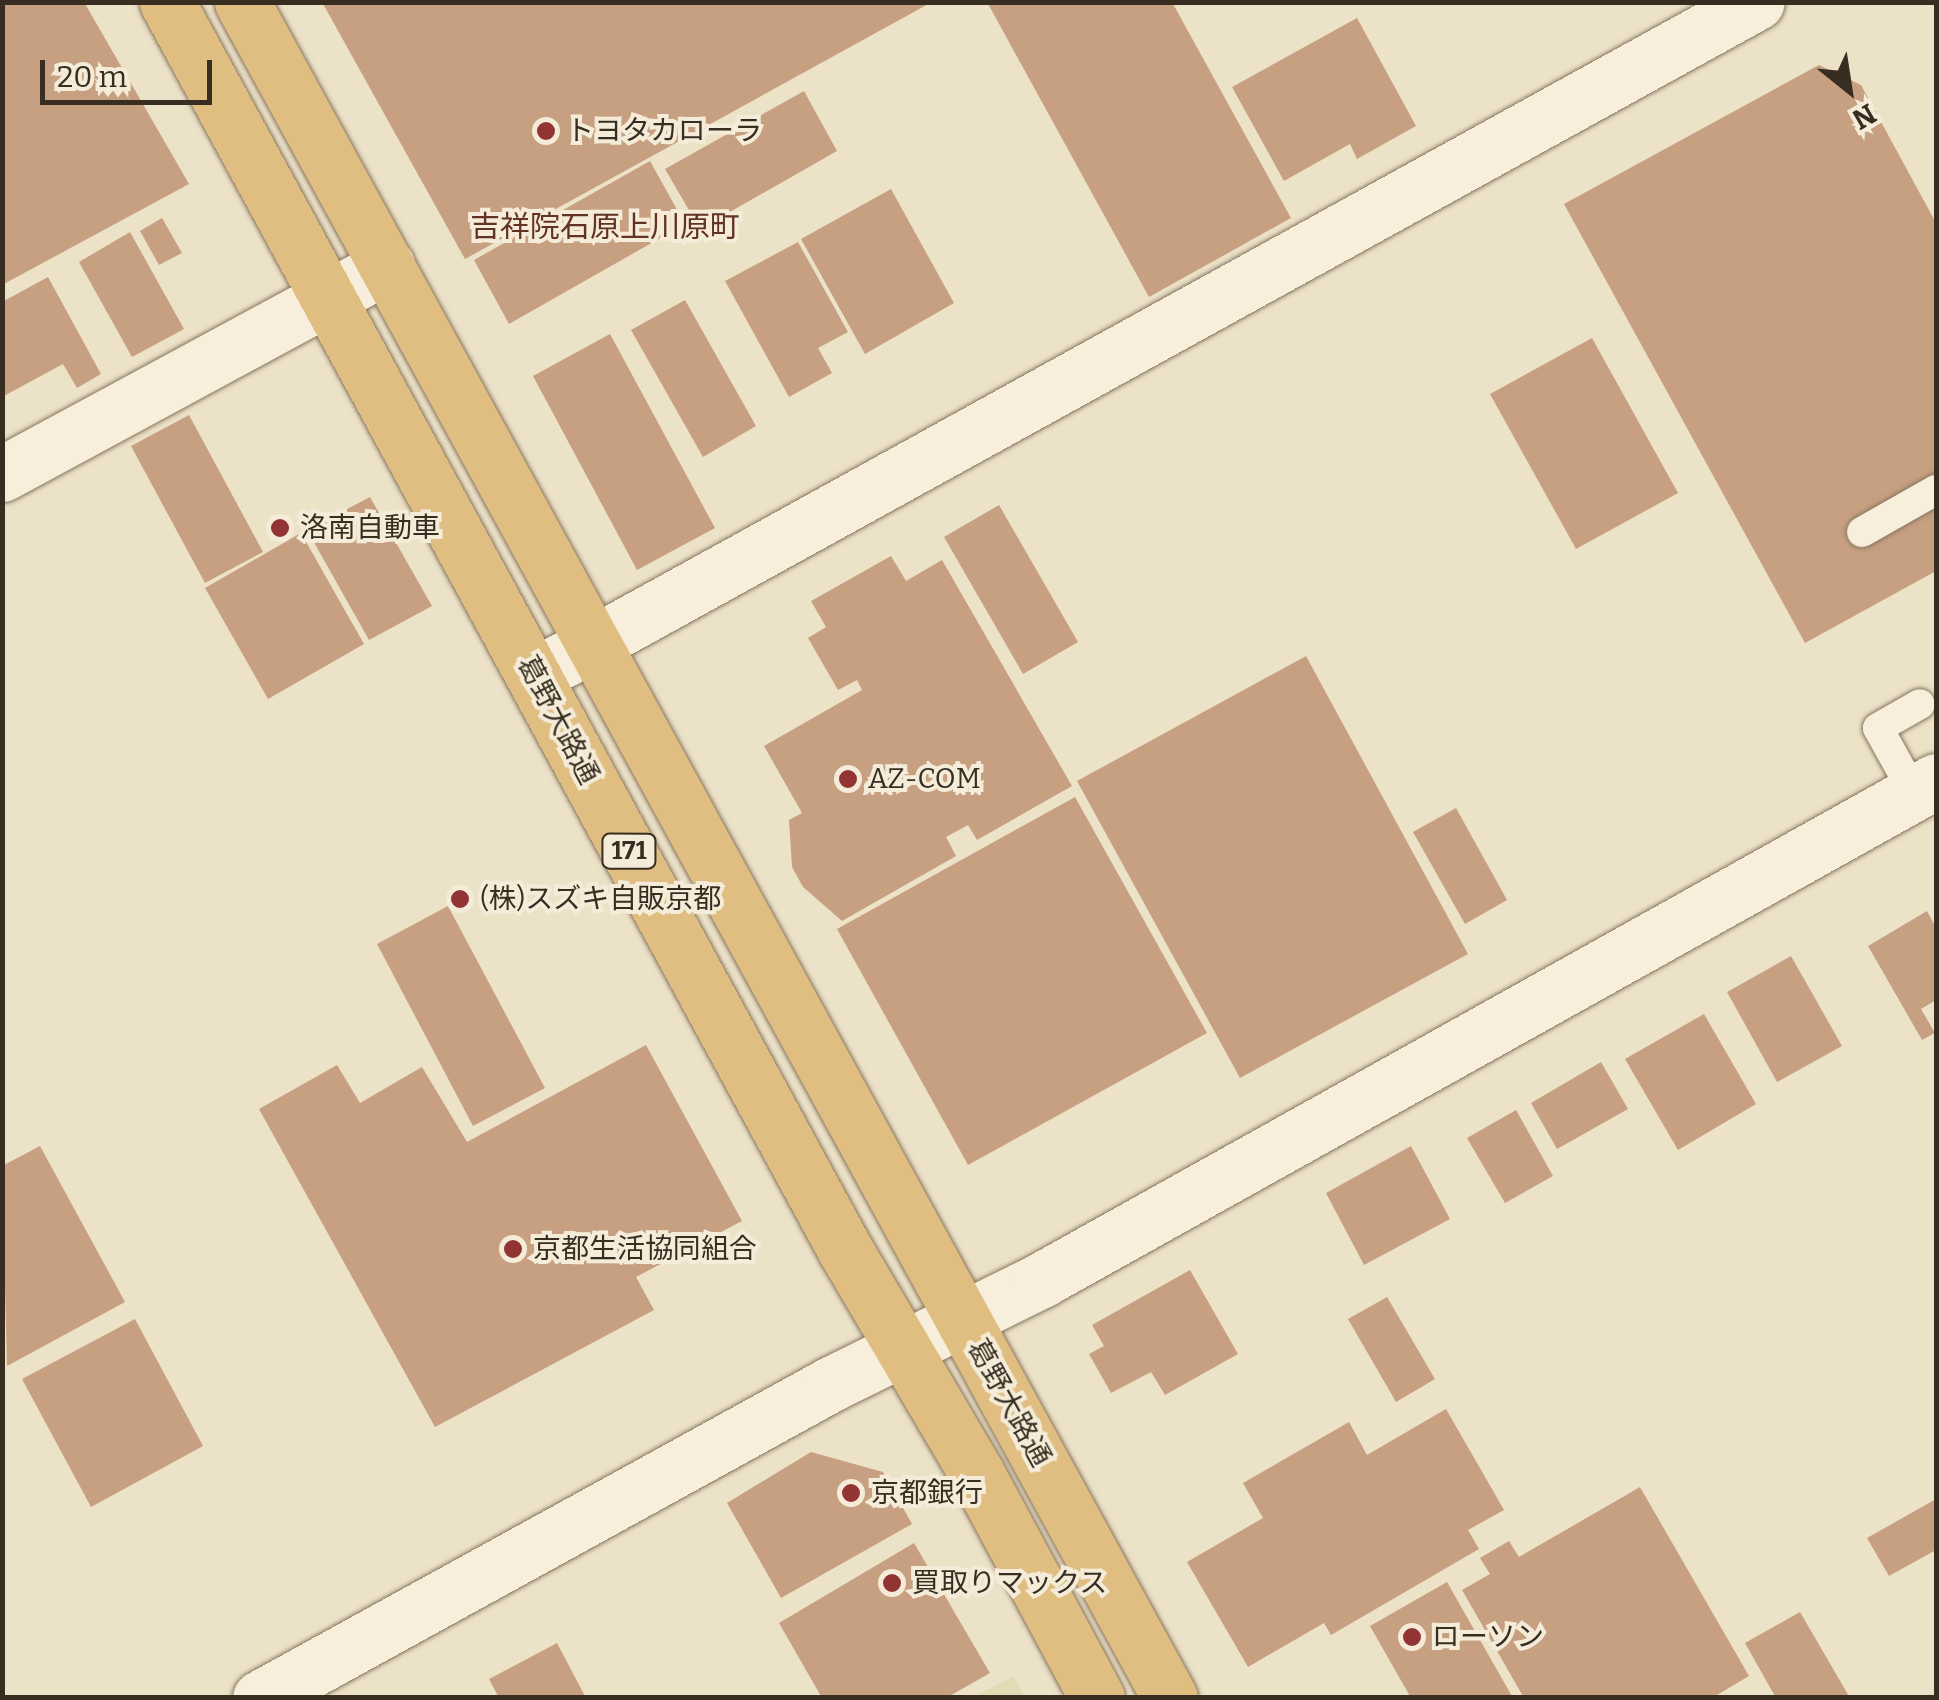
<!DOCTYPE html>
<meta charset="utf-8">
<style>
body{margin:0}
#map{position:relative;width:1939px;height:1700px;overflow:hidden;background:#ece2c8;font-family:Bitter,"Noto Sans JP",serif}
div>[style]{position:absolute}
.farmland>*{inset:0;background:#e1dbb6}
.building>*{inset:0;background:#c7a081}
.roads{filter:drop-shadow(0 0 2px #87755e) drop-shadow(0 0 2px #87755e)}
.service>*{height:30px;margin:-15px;padding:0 15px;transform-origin:15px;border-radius:15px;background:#f7efdb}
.minor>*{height:55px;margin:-27.5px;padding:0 27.5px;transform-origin:27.5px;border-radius:27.5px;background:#f7efdb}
.tertiary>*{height:55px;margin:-27.5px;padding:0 27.5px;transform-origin:27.5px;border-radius:27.5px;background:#f7efdb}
.trunk>*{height:55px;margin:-27.5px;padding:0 27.5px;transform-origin:27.5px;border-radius:27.5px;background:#e0be82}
.dots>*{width:28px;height:28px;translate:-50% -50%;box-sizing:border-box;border:5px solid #f4ecd8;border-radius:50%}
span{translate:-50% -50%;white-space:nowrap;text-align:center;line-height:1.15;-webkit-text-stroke:8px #f4ecd8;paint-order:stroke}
.shield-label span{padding:2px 8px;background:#f4ecd8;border:2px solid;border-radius:8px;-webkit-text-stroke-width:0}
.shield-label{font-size:25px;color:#382d21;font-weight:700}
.poi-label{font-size:28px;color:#382d21}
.left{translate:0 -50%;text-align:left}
.street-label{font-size:28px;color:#382d21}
.neighbourhood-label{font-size:30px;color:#623223}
.frame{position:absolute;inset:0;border:5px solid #382d21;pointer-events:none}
.north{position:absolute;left:1799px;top:40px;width:100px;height:100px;-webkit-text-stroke:8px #f4ecd8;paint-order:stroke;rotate:150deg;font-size:28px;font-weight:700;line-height:40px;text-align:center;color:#382d21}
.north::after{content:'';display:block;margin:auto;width:35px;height:45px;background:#382d21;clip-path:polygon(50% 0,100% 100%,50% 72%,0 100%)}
.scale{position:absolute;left:40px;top:60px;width:172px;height:45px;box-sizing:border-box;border:5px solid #382d21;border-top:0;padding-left:12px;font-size:30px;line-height:35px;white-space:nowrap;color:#382d21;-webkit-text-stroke:8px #f4ecd8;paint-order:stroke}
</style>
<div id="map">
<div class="farmland">
<i style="clip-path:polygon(1013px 1676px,1025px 1697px,974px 1697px)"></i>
</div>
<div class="building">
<i style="clip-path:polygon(2px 2px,84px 2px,189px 184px,2px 285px)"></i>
<i style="clip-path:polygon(322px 2px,932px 2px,465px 259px)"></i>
<i style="clip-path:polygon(987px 2px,1172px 2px,1291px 218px,1149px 297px)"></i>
<i style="clip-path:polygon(1357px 18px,1416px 126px,1357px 159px,1350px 144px,1284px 181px,1232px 87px)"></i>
<i style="clip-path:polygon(1819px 65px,1861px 85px,1936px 223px,1936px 571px,1805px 643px,1564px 204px)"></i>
<i style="clip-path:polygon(804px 91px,837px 151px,700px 229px,665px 169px)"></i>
<i style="clip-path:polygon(650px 161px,685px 224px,509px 324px,474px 260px)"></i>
<i style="clip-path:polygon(891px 189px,954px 303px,865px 354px,801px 239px)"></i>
<i style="clip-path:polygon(162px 218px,182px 253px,159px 265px,140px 231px)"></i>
<i style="clip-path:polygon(130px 232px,184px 329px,132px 357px,79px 262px)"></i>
<i style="clip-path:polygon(798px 242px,848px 332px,818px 348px,832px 373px,789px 397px,725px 281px)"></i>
<i style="clip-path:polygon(48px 277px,101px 374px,77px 388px,63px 364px,2px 397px,2px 302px)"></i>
<i style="clip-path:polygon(685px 300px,756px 426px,703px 457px,631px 330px)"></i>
<i style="clip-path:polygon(610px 334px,715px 528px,637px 570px,533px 376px)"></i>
<i style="clip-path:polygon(1592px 338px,1678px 493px,1576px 549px,1490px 394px)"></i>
<i style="clip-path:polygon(189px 415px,263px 552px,205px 583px,131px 446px)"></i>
<i style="clip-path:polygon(370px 497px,432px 606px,369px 640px,307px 530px)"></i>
<i style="clip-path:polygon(999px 505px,1078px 642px,1023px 674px,944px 537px)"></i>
<i style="clip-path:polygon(301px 533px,364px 644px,268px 699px,205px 588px)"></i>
<i style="clip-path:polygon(891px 556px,906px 581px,942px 560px,1072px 786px,977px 840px,968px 825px,946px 837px,956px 856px,842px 921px,803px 887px,792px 867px,789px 820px,802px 813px,764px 746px,862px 690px,857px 680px,838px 690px,808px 638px,826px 627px,811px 601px)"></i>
<i style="clip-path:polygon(1306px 656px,1468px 954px,1240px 1078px,1077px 781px)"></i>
<i style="clip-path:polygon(1075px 797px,1207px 1033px,968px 1165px,837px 929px)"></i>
<i style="clip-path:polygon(1456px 808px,1507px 900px,1465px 924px,1413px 832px)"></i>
<i style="clip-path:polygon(448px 906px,545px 1088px,473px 1126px,377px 944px)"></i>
<i style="clip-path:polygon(1927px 911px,1936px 928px,1936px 1000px,1921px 1009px,1935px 1033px,1922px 1040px,1868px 946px)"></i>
<i style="clip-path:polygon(1791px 956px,1842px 1046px,1777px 1082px,1727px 992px)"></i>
<i style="clip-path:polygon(1704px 1014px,1756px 1104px,1678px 1150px,1625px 1059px)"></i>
<i style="clip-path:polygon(646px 1045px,742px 1221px,636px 1277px,654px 1310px,435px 1427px,259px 1109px,337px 1065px,360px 1103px,422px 1067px,467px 1142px)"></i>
<i style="clip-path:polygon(1601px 1062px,1628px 1109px,1557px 1149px,1531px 1103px)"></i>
<i style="clip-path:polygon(1516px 1110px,1553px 1176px,1505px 1203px,1467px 1138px)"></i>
<i style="clip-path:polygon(40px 1146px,125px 1302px,7px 1366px,2px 1166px)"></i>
<i style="clip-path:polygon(1411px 1146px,1450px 1219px,1364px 1265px,1326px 1193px)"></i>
<i style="clip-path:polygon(1190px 1270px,1238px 1354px,1165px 1395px,1151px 1372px,1111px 1393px,1089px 1354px,1104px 1346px,1092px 1325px)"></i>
<i style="clip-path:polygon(1387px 1297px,1435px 1379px,1396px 1402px,1348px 1319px)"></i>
<i style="clip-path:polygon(135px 1319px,203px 1446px,91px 1507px,22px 1379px)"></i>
<i style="clip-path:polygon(1446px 1409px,1504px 1510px,1468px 1530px,1479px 1549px,1331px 1635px,1324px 1623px,1248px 1667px,1187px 1562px,1263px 1518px,1243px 1483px,1349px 1422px,1367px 1455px)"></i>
<i style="clip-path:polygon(811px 1452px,883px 1472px,912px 1524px,781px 1598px,727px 1503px)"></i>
<i style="clip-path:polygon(1640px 1487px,1749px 1676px,1712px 1698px,1524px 1698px,1462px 1590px,1490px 1574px,1480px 1558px,1509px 1541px,1519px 1557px)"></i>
<i style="clip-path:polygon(1936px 1499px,1936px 1550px,1889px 1576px,1867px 1538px)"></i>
<i style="clip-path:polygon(914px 1543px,990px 1673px,946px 1698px,822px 1698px,779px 1623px)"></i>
<i style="clip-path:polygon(1447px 1582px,1513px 1698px,1411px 1698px,1370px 1626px)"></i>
<i style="clip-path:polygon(1800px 1612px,1850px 1698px,1776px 1698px,1745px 1643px)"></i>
<i style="clip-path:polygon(557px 1643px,586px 1698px,499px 1698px,489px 1679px)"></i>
</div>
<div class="roads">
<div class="service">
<i style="left:1862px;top:532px;width:85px;rotate:-29.6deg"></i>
<i style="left:1914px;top:793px;width:74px;rotate:-119deg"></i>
<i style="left:1878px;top:728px;width:48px;rotate:-29.7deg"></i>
</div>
<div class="minor">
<i style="left:2px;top:474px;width:438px;rotate:-28.4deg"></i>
<i style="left:534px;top:676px;width:1396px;rotate:-28.86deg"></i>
</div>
<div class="tertiary">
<i style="left:260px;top:1698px;width:652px;rotate:-28.81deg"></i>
<i style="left:831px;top:1384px;width:237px;rotate:-26.3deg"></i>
<i style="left:1043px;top:1279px;width:1022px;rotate:-29.15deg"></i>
</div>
<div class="trunk">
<i style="left:167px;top:2px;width:1418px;rotate:61.48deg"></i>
<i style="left:844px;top:1248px;width:260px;rotate:59.5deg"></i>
<i style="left:976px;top:1472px;width:256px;rotate:61.8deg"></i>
<i style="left:242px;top:2px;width:1933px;rotate:61.31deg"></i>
</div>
</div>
<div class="dots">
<i style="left:546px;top:131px;background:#913433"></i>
<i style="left:280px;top:528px;background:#913433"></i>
<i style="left:848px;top:779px;background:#913433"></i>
<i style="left:460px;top:899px;background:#913433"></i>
<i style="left:513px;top:1249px;background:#913433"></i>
<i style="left:851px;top:1493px;background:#913433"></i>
<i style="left:892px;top:1583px;background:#913433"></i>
<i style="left:1412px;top:1637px;background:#913433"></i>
</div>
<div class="shield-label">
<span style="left:629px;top:851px">171</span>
</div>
<div class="poi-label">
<span class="left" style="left:566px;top:131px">トヨタカローラ</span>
<span class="left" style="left:300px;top:528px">洛南自動車</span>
<span class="left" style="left:868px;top:779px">AZ-COM</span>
<span class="left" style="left:480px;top:899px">(株)スズキ自販京都</span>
<span class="left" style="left:533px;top:1249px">京都生活協同組合</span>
<span class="left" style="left:871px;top:1493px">京都銀行</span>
<span class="left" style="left:912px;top:1583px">買取りマックス</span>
<span class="left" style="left:1432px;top:1637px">ローソン</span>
</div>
<div class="street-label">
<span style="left:558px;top:720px;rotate:62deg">葛野大路通</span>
<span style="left:1009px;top:1403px;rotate:61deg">葛野大路通</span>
</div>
<div class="neighbourhood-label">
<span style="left:605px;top:227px">吉祥院石原上川原町</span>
</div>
<div class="frame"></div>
<div class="north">N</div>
<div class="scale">20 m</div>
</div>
